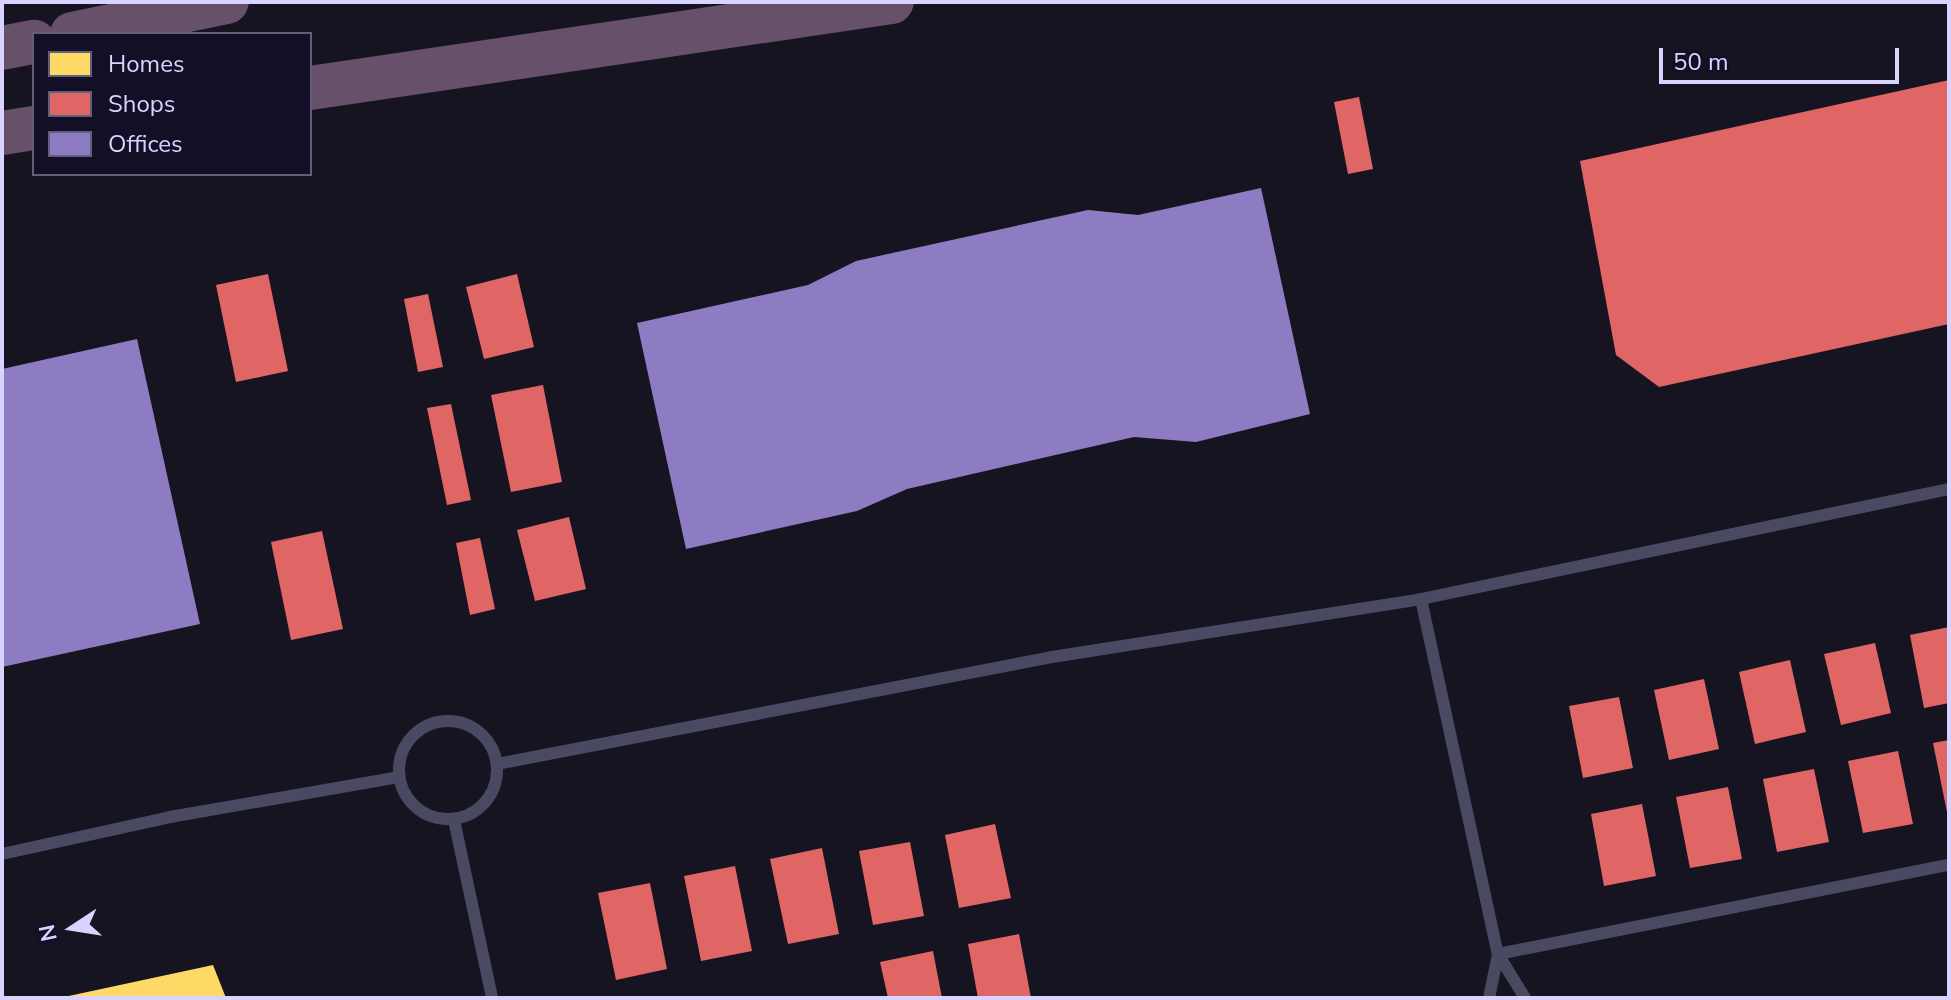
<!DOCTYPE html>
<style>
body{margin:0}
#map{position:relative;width:1951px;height:1000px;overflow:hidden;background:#161421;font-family:"Nunito Sans",sans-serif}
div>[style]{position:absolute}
.homes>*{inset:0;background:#ffd966}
.shops>*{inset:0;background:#e06666}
.offices>*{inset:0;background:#8e7cc3}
.lane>*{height:12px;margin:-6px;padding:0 6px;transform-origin:6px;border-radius:6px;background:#4a4962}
.lane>.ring{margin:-6px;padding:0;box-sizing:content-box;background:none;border:12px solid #4a4962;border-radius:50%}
.highway>*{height:44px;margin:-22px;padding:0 22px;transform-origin:22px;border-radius:22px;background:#67516a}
span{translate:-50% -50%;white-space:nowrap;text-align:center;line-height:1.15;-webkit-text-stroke:8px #130f26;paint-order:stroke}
.frame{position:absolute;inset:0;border:4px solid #d9d4ff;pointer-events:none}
.legend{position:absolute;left:32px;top:32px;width:280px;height:144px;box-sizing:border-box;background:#130f26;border:2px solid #625e7d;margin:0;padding:10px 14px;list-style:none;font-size:24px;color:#d9d4ff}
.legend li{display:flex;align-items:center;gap:16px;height:40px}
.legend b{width:40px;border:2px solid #625e7d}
.north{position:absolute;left:32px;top:888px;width:80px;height:80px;-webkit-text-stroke:6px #130f26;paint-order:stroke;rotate:258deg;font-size:22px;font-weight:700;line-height:32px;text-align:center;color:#d9d4ff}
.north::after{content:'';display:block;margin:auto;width:28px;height:36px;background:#d9d4ff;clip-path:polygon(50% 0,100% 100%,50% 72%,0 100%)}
.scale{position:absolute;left:1659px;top:48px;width:240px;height:36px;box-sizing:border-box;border:4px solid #d9d4ff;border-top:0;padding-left:10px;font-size:24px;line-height:28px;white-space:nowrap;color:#d9d4ff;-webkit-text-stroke:6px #130f26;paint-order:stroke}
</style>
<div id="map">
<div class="homes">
<i style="clip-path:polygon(213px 965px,226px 998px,64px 998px,64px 997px)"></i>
</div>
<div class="shops">
<i style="clip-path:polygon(1949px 80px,1949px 324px,1659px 387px,1616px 355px,1580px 161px)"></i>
<i style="clip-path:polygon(1359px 97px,1373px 169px,1348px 174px,1334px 102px)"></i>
<i style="clip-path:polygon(268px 274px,288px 371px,236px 382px,216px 285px)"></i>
<i style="clip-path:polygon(517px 274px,534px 347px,484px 359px,466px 287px)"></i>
<i style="clip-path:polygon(428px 294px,443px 367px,418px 372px,404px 299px)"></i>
<i style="clip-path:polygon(543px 385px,562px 482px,511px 492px,491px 395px)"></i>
<i style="clip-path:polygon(451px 404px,471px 500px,447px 505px,427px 408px)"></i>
<i style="clip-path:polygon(569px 517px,586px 589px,535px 601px,517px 530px)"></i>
<i style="clip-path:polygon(322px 531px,343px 629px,291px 640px,271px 542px)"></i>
<i style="clip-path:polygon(480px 538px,495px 609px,470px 615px,456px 543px)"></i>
<i style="clip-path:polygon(1949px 627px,1949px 703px,1924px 708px,1910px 635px)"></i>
<i style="clip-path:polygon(1875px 643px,1891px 713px,1841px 725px,1824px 654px)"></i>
<i style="clip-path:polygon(1790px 660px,1806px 732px,1755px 744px,1739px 672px)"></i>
<i style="clip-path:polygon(1704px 679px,1719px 749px,1669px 760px,1654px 690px)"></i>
<i style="clip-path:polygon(1619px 697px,1633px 768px,1583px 778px,1569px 706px)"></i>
<i style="clip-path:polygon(1949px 740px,1949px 817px,1948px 817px,1933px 743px)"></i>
<i style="clip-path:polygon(1898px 751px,1913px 824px,1863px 833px,1848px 761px)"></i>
<i style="clip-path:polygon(1814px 769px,1829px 842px,1777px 852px,1763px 779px)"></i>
<i style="clip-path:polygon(1728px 787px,1742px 859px,1690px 868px,1676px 797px)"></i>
<i style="clip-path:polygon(1642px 804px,1656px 876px,1604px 886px,1591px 814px)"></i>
<i style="clip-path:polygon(995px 824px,1011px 898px,959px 908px,945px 835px)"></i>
<i style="clip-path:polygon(910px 842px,924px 916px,873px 925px,859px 851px)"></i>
<i style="clip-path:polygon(822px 848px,839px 934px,788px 944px,770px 859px)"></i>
<i style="clip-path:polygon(735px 866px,752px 951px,701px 961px,684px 876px)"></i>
<i style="clip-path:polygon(650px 883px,667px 969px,616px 980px,598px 893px)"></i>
<i style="clip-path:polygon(1019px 934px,1031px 998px,978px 998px,968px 944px)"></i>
<i style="clip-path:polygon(933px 951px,942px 998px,888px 998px,880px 962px)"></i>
</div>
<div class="offices">
<i style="clip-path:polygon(1261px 188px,1310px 414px,1196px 442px,1134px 437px,907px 489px,857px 511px,686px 549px,637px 323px,808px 285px,856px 261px,1088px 210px,1138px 215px)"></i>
<i style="clip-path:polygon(137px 339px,200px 624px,2px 667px,2px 369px)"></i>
</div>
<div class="lane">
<i style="left:1421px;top:599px;width:363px;rotate:77.8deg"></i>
<i style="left:1498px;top:954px;width:52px;rotate:58.5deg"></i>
<i class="ring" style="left:399px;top:721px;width:86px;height:86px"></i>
<i style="left:497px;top:764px;width:565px;rotate:-10.91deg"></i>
<i style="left:1052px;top:657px;width:374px;rotate:-8.9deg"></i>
<i style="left:1421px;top:599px;width:539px;rotate:-11.77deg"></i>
<i style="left:454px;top:820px;width:182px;rotate:77.9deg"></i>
<i style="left:2px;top:854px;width:172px;rotate:-12.4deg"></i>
<i style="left:170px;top:817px;width:232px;rotate:-9.9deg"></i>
<i style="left:1498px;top:954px;width:460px;rotate:-11.2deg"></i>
<i style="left:1489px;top:998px;width:45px;rotate:-78.4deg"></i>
</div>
<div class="highway">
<i style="left:72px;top:34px;width:158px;rotate:-11.7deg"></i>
<i style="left:2px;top:48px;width:33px;rotate:-11deg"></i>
<i style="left:310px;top:88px;width:588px;rotate:-8.41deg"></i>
<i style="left:2px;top:133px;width:32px;rotate:-9deg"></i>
</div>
<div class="frame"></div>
<ul class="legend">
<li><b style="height:22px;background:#ffd966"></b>Homes</li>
<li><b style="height:22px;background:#e06666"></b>Shops</li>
<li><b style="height:22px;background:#8e7cc3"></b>Offices</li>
</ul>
<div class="north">N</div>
<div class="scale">50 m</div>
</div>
